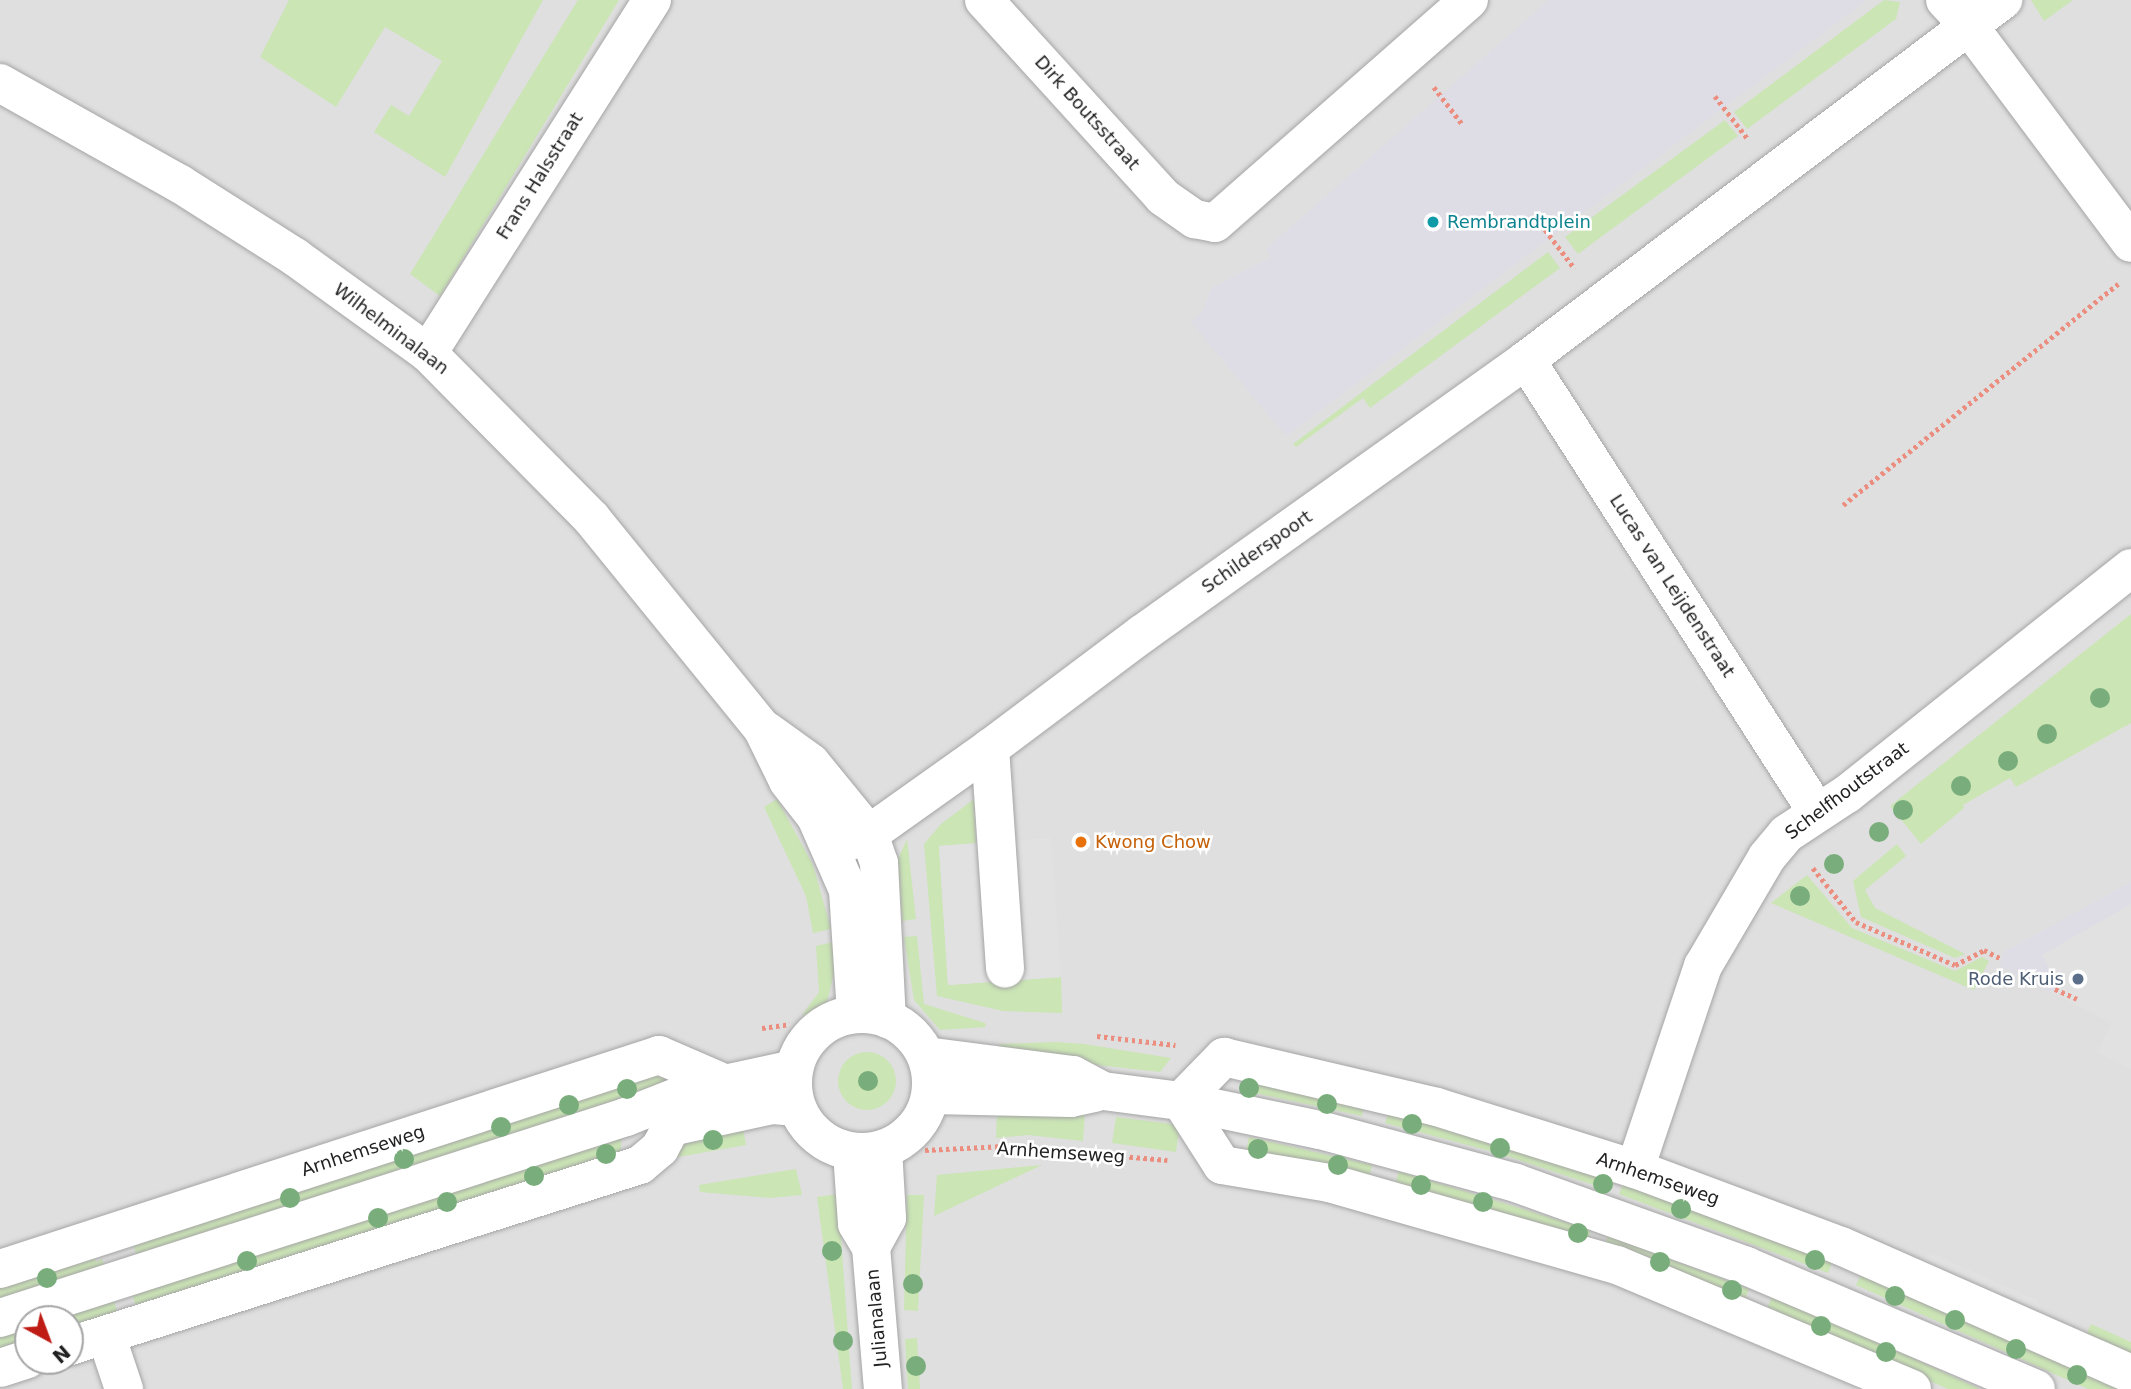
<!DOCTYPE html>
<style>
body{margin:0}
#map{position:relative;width:2131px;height:1389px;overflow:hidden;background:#f1efe9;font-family:"DejaVu Sans",sans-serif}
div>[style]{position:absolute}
.residential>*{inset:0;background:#dfdfdf}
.grass>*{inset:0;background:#cbe5b5}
.round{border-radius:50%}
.parking>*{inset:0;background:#e1e1e1}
.plaza>*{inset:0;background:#dedde6}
.path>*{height:4.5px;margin-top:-2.25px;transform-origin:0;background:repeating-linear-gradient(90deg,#ec8e7f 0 3.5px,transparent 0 7px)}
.roads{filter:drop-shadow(0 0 2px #a5a5a5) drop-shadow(0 0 2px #a5a5a5)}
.minor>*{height:38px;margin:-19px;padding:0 19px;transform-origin:19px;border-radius:19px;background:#fff}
.minor>.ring{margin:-19px;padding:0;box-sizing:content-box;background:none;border:38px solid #fff;border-radius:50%}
.trees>*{width:20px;height:20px;margin:-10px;border-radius:50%;background:#7aad7c}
.dots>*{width:19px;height:19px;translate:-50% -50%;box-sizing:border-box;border:4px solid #fff;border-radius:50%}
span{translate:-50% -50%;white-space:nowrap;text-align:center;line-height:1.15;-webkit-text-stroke:5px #fff;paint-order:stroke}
.street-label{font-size:18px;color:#212121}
.culture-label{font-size:18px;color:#0d838f}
.left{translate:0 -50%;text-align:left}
.food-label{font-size:18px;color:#c56008}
.service-label{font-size:18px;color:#4e5e75}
.right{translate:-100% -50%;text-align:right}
.north{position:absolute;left:14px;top:1305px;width:70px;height:70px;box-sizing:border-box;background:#fff;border:2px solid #a6a6a6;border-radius:50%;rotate:139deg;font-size:19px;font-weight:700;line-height:28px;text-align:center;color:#212121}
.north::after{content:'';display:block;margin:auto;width:24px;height:32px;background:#be1c15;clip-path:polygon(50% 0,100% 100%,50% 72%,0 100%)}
</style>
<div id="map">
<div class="residential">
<i style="clip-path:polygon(evenodd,0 0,2131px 0,2131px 1389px,0 1389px,0 0,28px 1319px,70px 1319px,70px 1361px,28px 1361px,28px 1319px)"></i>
</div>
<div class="grass">
<i style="clip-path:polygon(289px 0,543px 0,445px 177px,374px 132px,391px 105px,409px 116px,442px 61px,385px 27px,336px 107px,260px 57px)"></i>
<i style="clip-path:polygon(578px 0,619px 0,440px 296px,410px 274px)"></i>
<i style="clip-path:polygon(1884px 0,1900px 2px,1896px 19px,1747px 129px,1734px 112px)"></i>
<i style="clip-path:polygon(2031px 0,2073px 0,2044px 21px)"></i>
<i style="clip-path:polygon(1725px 120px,1738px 136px,1578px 254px,1565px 237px)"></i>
<i style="clip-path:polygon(1548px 252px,1560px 268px,1370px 408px,1363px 398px,1296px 447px,1293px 444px)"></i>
<i style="clip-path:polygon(2131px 614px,2131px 723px,2016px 787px,2010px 778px,1963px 805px,1964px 808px,1921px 844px,1890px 806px)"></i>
<i style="clip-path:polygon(777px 799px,813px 865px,831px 929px,813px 933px,806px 896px,764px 807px)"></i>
<i style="clip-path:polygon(974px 799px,976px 843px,939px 846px,948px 985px,1061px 977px,1062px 1013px,1003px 1011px,937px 996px,924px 844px,941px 824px)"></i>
<i style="clip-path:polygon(907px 839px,916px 919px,902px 921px,898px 859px)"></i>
<i style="clip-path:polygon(1897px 844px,1906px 856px,1865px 890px,1875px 908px,1965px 954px,1955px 958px,1861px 917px,1853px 881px)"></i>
<i style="clip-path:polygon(1807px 875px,1852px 928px,1955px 971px,1982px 957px,1989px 961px,1974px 990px,1771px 903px)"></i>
<i style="clip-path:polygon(917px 936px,924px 1004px,985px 1023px,986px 1027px,940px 1030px,914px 1000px,904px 937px)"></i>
<i style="clip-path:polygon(833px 942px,836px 965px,827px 1002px,815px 1013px,802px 1015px,819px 992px,816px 946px)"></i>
<i style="clip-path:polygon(1055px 1042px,1084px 1044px,1171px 1058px,1160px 1072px,999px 1054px,999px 1044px)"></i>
<i class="round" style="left:838px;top:1052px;width:58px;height:58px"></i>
<i style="clip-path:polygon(663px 1067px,675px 1082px,137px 1257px,131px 1237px)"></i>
<i style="clip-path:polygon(1244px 1080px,1364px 1106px,1362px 1116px,1241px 1090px)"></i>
<i style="clip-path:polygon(1389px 1112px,1612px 1179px,1608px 1190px,1501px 1154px,1385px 1123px)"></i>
<i style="clip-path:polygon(997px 1113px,1085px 1113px,1083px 1141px,1028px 1135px,996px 1138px)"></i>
<i style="clip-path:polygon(1116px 1117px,1180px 1125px,1176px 1152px,1112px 1143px)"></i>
<i style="clip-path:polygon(742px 1122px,746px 1145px,678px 1157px,675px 1154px,682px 1144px)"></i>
<i style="clip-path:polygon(621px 1136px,621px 1152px,136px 1307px,130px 1288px)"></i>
<i style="clip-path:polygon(1249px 1137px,1372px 1165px,1369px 1178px,1246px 1151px)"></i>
<i style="clip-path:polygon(1042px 1165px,934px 1216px,937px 1175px)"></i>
<i style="clip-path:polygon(796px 1169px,802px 1195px,770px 1198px,700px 1192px,699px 1185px)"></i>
<i style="clip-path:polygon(1399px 1171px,1591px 1230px,1587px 1244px,1395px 1184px)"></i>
<i style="clip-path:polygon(1623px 1184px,1832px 1263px,1828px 1273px,1619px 1194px)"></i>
<i style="clip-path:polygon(838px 1194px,850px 1363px,852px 1389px,843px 1389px,817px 1197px)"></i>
<i style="clip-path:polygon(907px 1195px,924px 1195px,918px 1311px,904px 1310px)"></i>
<i style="clip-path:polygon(1608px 1236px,1749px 1289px,1744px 1302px,1603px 1249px)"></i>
<i style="clip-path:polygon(92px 1250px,96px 1262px,102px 1259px,106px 1269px,0 1303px,0 1280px)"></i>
<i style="clip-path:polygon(1862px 1273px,2120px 1389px,2088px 1389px,1856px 1285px)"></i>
<i style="clip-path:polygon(112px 1295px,118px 1314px,70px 1329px,70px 1319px,34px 1319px)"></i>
<i style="clip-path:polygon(1772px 1297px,1906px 1355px,1980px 1389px,1948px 1389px,1766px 1310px)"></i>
<i style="clip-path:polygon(28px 1321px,28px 1342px,0 1351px,0 1330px)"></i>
<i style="clip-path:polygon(2091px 1324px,2131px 1342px,2131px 1357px,2085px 1337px)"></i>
<i style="clip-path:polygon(917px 1338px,920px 1389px,908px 1389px,905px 1339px)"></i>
</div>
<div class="parking">
<i style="clip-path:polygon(1051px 838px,1061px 977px,948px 985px,939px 846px)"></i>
<i style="clip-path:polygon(2131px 882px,2131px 1069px,2097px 1052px,2112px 1023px,1999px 966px,2004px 952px)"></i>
<i style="clip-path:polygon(1933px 1254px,2037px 1300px,2045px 1319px,1914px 1262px)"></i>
</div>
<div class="plaza">
<i style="clip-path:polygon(1549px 0,1867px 0,1286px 436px,1191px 322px,1202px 312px,1212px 288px,1271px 257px,1266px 250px,1276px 240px)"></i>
<i style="clip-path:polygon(2131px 882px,2131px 904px,2042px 955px,2059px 986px,2050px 992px,1999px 966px,2004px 952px)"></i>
</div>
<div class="path">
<i style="left:1434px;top:87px;width:48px;rotate:52.7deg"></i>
<i style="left:1715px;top:96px;width:54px;rotate:52.5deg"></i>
<i style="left:1541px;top:224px;width:56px;rotate:52.9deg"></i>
<i style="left:1843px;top:505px;width:353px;rotate:-38.8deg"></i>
<i style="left:1813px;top:868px;width:69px;rotate:51.5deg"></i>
<i style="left:1856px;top:922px;width:108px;rotate:23.5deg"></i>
<i style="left:1955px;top:965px;width:33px;rotate:-27deg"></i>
<i style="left:1984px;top:950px;width:20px;rotate:27deg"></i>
<i style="left:2055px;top:989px;width:24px;rotate:24deg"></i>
<i style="left:762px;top:1028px;width:28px;rotate:-8deg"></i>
<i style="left:1097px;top:1036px;width:79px;rotate:6.6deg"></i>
<i style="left:925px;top:1150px;width:79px;rotate:-2.9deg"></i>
<i style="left:1004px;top:1146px;width:164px;rotate:4.9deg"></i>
</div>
<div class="roads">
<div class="minor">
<i style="left:984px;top:0;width:266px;rotate:47.7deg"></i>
<i style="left:1163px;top:197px;width:39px;rotate:35deg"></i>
<i style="left:1195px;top:219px;width:20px;rotate:11deg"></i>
<i style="left:1215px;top:223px;width:338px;rotate:-41.3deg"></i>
<i style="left:1945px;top:0;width:34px;rotate:47deg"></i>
<i style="left:1968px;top:25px;width:272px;rotate:53.2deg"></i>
<i style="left:0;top:83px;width:206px;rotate:29.3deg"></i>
<i style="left:180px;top:184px;width:136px;rotate:32.4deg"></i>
<i style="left:295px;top:257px;width:164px;rotate:35.8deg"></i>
<i style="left:428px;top:353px;width:233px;rotate:45.3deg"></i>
<i style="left:592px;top:519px;width:269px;rotate:50.9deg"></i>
<i style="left:762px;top:728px;width:59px;rotate:63.9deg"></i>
<i style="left:788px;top:781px;width:46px;rotate:52.1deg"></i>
<i style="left:816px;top:817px;width:80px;rotate:66.3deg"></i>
<i style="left:848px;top:890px;width:124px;rotate:86.3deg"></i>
<i style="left:428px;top:353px;width:418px;rotate:-57.6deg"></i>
<i style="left:1526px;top:360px;width:538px;rotate:57.23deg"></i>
<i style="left:767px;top:731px;width:54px;rotate:36deg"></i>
<i style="left:811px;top:763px;width:92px;rotate:50.8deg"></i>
<i style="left:869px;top:834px;width:31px;rotate:71deg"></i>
<i style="left:879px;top:863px;width:156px;rotate:87.1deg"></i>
<i style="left:990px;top:748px;width:221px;rotate:86.1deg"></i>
<i style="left:831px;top:848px;width:40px;rotate:-20.2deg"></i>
<i style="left:869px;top:834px;width:148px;rotate:-35.4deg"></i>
<i style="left:990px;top:748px;width:190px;rotate:-36.9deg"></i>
<i style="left:1142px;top:634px;width:472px;rotate:-35.5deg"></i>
<i style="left:1526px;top:360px;width:598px;rotate:-37.04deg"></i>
<i class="ring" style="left:793px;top:1014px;width:100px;height:100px"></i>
<i style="left:926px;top:1056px;width:148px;rotate:7.4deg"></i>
<i style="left:1073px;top:1075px;width:34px;rotate:28deg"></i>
<i style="left:1103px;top:1091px;width:79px;rotate:7.3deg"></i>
<i style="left:1181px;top:1101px;width:142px;rotate:11.8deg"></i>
<i style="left:1320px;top:1130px;width:203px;rotate:15.1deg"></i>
<i style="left:1516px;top:1183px;width:245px;rotate:19.8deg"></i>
<i style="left:1746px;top:1266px;width:315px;rotate:23deg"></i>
<i style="left:931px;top:1095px;width:140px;rotate:1.2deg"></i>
<i style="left:1071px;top:1098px;width:24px;rotate:-12deg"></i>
<i style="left:1181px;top:1101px;width:62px;rotate:-45.7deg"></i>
<i style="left:1224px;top:1057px;width:219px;rotate:13.2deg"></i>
<i style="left:1437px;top:1107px;width:207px;rotate:17.4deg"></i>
<i style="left:1635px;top:1169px;width:220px;rotate:20.5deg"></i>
<i style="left:1841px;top:1246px;width:317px;rotate:23.8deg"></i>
<i style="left:1181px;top:1101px;width:76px;rotate:57.4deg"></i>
<i style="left:1222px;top:1165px;width:109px;rotate:9.5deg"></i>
<i style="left:1329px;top:1183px;width:299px;rotate:15.9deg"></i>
<i style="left:1617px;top:1265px;width:320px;rotate:22.8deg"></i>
<i style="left:671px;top:1127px;width:104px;rotate:-12.2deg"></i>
<i style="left:773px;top:1105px;width:24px;rotate:5deg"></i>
<i style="left:852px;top:1152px;width:72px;rotate:86deg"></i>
<i style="left:857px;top:1224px;width:27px;rotate:59deg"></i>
<i style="left:871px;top:1247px;width:143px;rotate:85.2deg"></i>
<i style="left:1635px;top:1169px;width:214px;rotate:-71.5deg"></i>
<i style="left:1703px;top:966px;width:126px;rotate:-59.6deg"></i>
<i style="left:1767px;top:857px;width:30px;rotate:-50deg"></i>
<i style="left:1786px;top:834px;width:73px;rotate:-33.3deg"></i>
<i style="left:1847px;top:794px;width:363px;rotate:-38.5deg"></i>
<i style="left:871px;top:1247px;width:33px;rotate:-61deg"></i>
<i style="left:887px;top:1218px;width:69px;rotate:-93.3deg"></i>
<i style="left:0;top:1269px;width:693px;rotate:-17.99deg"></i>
<i style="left:659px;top:1055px;width:71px;rotate:23.3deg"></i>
<i style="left:0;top:1318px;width:657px;rotate:-17.8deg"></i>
<i style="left:626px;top:1117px;width:71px;rotate:-21.5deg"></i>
<i style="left:692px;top:1091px;width:104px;rotate:-12.2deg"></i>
<i style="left:106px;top:1335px;width:57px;rotate:71.6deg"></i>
<i style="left:70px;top:1346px;width:598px;rotate:-17.62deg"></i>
<i style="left:640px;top:1165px;width:26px;rotate:-40deg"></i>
<i style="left:660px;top:1148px;width:24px;rotate:-62deg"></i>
<i style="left:671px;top:1127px;width:18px;rotate:-106deg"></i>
<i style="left:666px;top:1110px;width:8px;rotate:-150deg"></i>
<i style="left:0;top:1368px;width:29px;rotate:-18deg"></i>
</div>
</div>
<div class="trees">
<i style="left:2100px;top:698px"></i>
<i style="left:2047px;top:734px"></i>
<i style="left:2008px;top:761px"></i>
<i style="left:1961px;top:786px"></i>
<i style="left:1903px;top:810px"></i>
<i style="left:1879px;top:832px"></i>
<i style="left:1834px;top:864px"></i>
<i style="left:1800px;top:896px"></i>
<i style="left:868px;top:1081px"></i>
<i style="left:1249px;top:1088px"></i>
<i style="left:627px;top:1089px"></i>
<i style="left:1327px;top:1104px"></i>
<i style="left:569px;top:1105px"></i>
<i style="left:1412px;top:1124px"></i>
<i style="left:501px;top:1127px"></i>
<i style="left:713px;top:1140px"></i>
<i style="left:1500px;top:1148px"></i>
<i style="left:1258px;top:1149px"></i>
<i style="left:606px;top:1154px"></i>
<i style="left:404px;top:1159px"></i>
<i style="left:1338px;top:1165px"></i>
<i style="left:534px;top:1176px"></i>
<i style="left:1603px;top:1184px"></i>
<i style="left:1421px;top:1185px"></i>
<i style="left:290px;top:1198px"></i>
<i style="left:447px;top:1202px"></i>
<i style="left:1483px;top:1202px"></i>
<i style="left:1681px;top:1209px"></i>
<i style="left:378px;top:1218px"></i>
<i style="left:1578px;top:1233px"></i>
<i style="left:832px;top:1251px"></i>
<i style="left:1815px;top:1260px"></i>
<i style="left:247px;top:1261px"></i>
<i style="left:1660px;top:1262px"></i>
<i style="left:47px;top:1278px"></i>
<i style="left:913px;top:1284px"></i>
<i style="left:1732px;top:1290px"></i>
<i style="left:1895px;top:1296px"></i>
<i style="left:1955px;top:1320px"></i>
<i style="left:1821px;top:1326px"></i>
<i style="left:843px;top:1341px"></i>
<i style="left:2016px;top:1349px"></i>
<i style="left:1886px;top:1352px"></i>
<i style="left:916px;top:1366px"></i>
<i style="left:2077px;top:1375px"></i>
</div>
<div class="dots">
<i style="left:1433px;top:222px;background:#0f9aa8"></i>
<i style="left:1081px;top:842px;background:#e8710a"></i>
<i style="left:2078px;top:979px;background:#5c6f8a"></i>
</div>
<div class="street-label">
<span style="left:1087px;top:113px;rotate:48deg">Dirk Boutsstraat</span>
<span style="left:540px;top:176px;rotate:-58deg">Frans Halsstraat</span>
<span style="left:391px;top:329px;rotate:37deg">Wilhelminalaan</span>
<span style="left:1257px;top:552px;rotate:-35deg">Schilderspoort</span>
<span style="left:1672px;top:586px;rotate:57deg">Lucas van Leijdenstraat</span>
<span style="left:1847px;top:791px;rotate:-37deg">Schelfhoutstraat</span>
<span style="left:363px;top:1151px;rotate:-18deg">Arnhemseweg</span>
<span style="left:1061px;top:1153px;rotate:4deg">Arnhemseweg</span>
<span style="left:1658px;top:1179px;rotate:19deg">Arnhemseweg</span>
<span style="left:877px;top:1318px;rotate:-95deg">Julianalaan</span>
</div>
<div class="culture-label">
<span class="left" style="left:1447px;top:222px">Rembrandtplein</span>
</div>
<div class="food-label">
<span class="left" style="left:1095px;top:842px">Kwong Chow</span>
</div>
<div class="service-label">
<span class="right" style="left:2064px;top:979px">Rode Kruis</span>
</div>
<div class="north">N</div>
</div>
